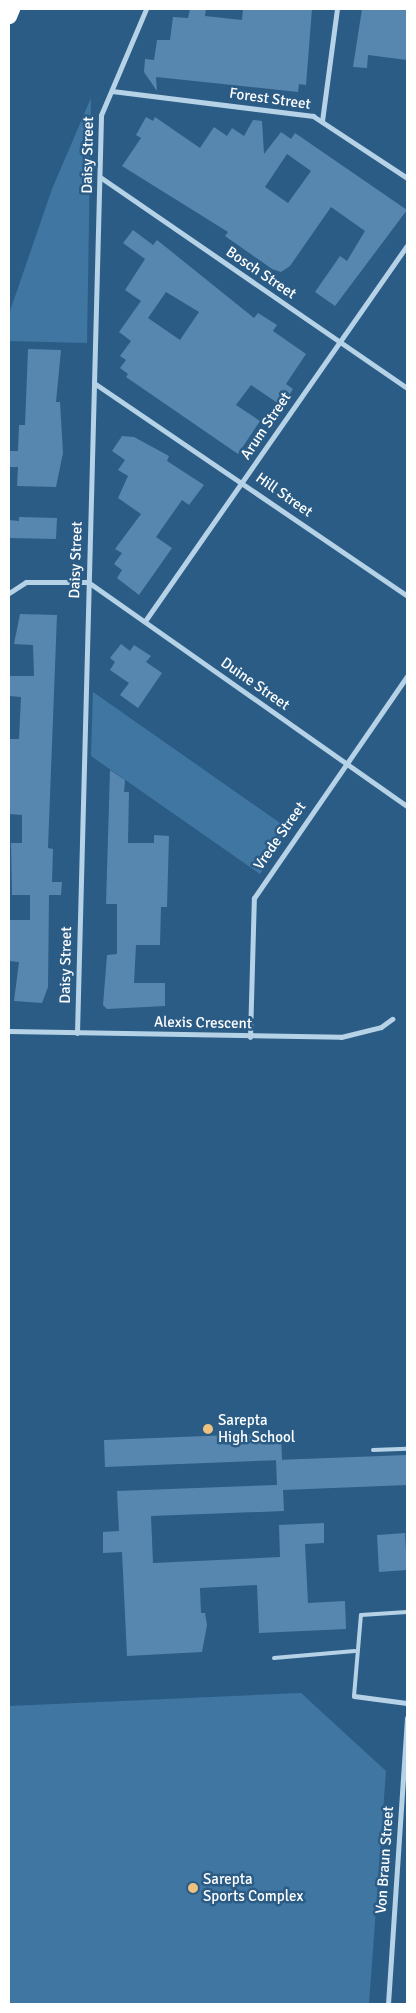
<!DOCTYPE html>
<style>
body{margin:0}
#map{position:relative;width:416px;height:2013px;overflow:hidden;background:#2b5c86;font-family:Signika,sans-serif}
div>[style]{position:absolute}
.green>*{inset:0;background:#4076a2}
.building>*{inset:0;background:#5787af}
.service>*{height:4px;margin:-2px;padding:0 2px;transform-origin:2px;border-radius:2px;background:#b6d2e7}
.minor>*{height:5px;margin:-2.5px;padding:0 2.5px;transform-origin:2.5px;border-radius:2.5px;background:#b6d2e7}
.motorway>*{height:15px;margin:-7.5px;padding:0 7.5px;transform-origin:7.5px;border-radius:7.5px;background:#fff}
.dots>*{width:14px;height:14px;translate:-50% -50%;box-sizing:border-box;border:2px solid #2b5c86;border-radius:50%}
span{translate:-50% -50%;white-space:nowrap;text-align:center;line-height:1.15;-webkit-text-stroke:5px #2b5c86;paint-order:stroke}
.street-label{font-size:15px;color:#fff}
.poi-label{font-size:15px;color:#fff}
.left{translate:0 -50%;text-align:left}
.frame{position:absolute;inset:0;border:10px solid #fff;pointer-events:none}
</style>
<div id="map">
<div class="green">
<i style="clip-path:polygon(91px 98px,87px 343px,9px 341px,9px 314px,52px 189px)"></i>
<i style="clip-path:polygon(93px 692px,290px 830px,260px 874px,91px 756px)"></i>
<i style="clip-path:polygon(301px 1693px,386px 1771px,369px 2004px,9px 2004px,9px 1706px)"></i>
</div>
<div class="building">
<i style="clip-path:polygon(190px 9px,206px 9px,205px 16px,242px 20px,243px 9px,312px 9px,306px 85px,299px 84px,298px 92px,156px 77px,157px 91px,144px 72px,145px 59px,154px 60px,157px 40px,170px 40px,173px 17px,188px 18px)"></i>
<i style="clip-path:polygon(362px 9px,407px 9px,407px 60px,368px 55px,367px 68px,353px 67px)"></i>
<i style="clip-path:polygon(evenodd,146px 117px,153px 121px,155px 117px,200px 148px,214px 127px,227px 136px,232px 128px,244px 136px,253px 120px,262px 121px,264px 154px,281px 132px,291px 139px,295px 133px,407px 210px,335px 306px,315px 292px,340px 256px,347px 261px,365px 231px,331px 207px,290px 266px,281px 272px,272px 269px,225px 236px,228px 232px,122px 166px,141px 138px,136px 135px,146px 117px,287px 154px,311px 171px,288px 203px,265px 187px,287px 154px)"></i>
<i style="clip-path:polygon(evenodd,133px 230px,153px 245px,157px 240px,167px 248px,254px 318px,258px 313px,277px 325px,273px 331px,306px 354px,286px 384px,293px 389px,282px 406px,251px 385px,236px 405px,260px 421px,238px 454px,126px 377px,128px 374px,120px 368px,126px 360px,120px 356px,131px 341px,119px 332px,141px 301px,125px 290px,145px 259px,123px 243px,133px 230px,166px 292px,199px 312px,180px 340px,148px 318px,166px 292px)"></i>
<i style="clip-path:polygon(28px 349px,61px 350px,56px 402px,60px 402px,63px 453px,56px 487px,17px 486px,18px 467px,9px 467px,9px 451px,18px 451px,19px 425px,25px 425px)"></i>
<i style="clip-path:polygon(122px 436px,134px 437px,169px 456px,167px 461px,204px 485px,189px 505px,182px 500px,156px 537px,172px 548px,139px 595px,117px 578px,122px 570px,114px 564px,122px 553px,115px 549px,141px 514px,118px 498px,128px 476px,118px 470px,125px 460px,112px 451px)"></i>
<i style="clip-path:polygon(19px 517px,57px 518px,56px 539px,9px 538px,9px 520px,19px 521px)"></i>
<i style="clip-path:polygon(20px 614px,57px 615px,48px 848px,53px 849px,52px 882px,62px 882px,61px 895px,49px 895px,48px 987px,42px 1003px,14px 1001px,19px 962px,9px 961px,10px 920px,30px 920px,30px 895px,12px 895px,11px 843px,22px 843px,22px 815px,9px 814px,9px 739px,19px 739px,21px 697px,9px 696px,9px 676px,34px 676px,33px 645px,14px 644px)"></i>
<i style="clip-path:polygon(121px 644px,130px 651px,134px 645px,151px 656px,146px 662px,162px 673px,138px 708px,120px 695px,129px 683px,110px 670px,115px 662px,110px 658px)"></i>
<i style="clip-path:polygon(110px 770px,125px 780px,124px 792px,129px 792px,128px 843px,154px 843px,154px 835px,169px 836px,167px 907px,161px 907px,160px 945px,136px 945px,134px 983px,165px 983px,165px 1006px,107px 1009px,103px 1005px,107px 955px,117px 954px,117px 904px,106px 904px)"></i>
<i style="clip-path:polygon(281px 1433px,282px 1460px,105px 1467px,104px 1440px)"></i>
<i style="clip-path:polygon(407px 1455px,407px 1485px,283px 1490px,284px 1511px,151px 1516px,153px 1563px,280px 1557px,279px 1525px,324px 1523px,324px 1543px,305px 1544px,308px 1603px,345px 1601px,346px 1629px,259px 1633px,257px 1585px,200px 1588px,201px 1613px,205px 1613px,207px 1625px,202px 1652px,127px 1656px,122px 1552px,103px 1553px,103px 1532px,119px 1531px,117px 1491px,277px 1485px,276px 1460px)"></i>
<i style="clip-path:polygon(405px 1533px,407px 1570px,379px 1572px,377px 1535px)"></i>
</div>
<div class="service">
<i style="left:373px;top:1450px;width:34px;rotate:-2deg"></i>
<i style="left:274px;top:1658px;width:81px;rotate:-4.9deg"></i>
<i style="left:354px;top:1696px;width:81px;rotate:-85.1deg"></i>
<i style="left:361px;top:1615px;width:46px;rotate:-3.7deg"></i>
</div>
<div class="minor">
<i style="left:112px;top:91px;width:203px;rotate:7.1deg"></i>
<i style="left:313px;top:116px;width:113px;rotate:33.4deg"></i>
<i style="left:322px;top:121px;width:113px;rotate:-82.4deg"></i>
<i style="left:100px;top:177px;width:373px;rotate:34.5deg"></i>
<i style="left:94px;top:383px;width:379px;rotate:34.2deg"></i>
<i style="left:9px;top:593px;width:20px;rotate:-33deg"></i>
<i style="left:26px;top:582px;width:62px"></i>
<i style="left:88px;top:582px;width:390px;rotate:35.1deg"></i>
<i style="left:145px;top:621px;width:458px;rotate:-55.1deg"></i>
<i style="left:9px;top:1031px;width:332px;rotate:1deg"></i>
<i style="left:341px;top:1037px;width:41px;rotate:-14deg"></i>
<i style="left:381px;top:1027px;width:14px;rotate:-36deg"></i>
<i style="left:77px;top:1033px;width:918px;rotate:-88.5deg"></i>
<i style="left:101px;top:115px;width:115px;rotate:-67deg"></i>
<i style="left:250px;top:1037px;width:139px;rotate:-88.4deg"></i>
<i style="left:254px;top:898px;width:270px;rotate:-55.4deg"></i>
<i style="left:354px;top:1696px;width:53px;rotate:7.5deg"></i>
<i style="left:388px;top:2004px;width:287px;rotate:-86.2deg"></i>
</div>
<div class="motorway">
<i style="left:9px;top:16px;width:8px;rotate:-67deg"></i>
</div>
<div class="dots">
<i style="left:208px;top:1429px;background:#edc27f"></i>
<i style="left:193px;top:1888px;background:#edc27f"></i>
</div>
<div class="street-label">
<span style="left:270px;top:99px;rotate:8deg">Forest Street</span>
<span style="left:88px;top:155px;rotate:-89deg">Daisy Street</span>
<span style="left:261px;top:273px;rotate:34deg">Bosch Street</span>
<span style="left:266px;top:426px;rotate:-56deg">Arum Street</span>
<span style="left:284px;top:495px;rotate:35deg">Hill Street</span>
<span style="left:76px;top:560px;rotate:-88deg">Daisy Street</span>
<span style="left:255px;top:684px;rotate:35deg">Duine Street</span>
<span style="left:280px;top:836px;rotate:-55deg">Vrede Street</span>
<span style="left:66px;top:965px;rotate:-89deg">Daisy Street</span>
<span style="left:203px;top:1023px;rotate:1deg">Alexis Crescent</span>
<span style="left:385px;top:1860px;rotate:-86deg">Von Braun Street</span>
</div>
<div class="poi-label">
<span class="left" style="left:218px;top:1429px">Sarepta<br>High School</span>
<span class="left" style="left:203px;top:1888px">Sarepta<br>Sports Complex</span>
</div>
<div class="frame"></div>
</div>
